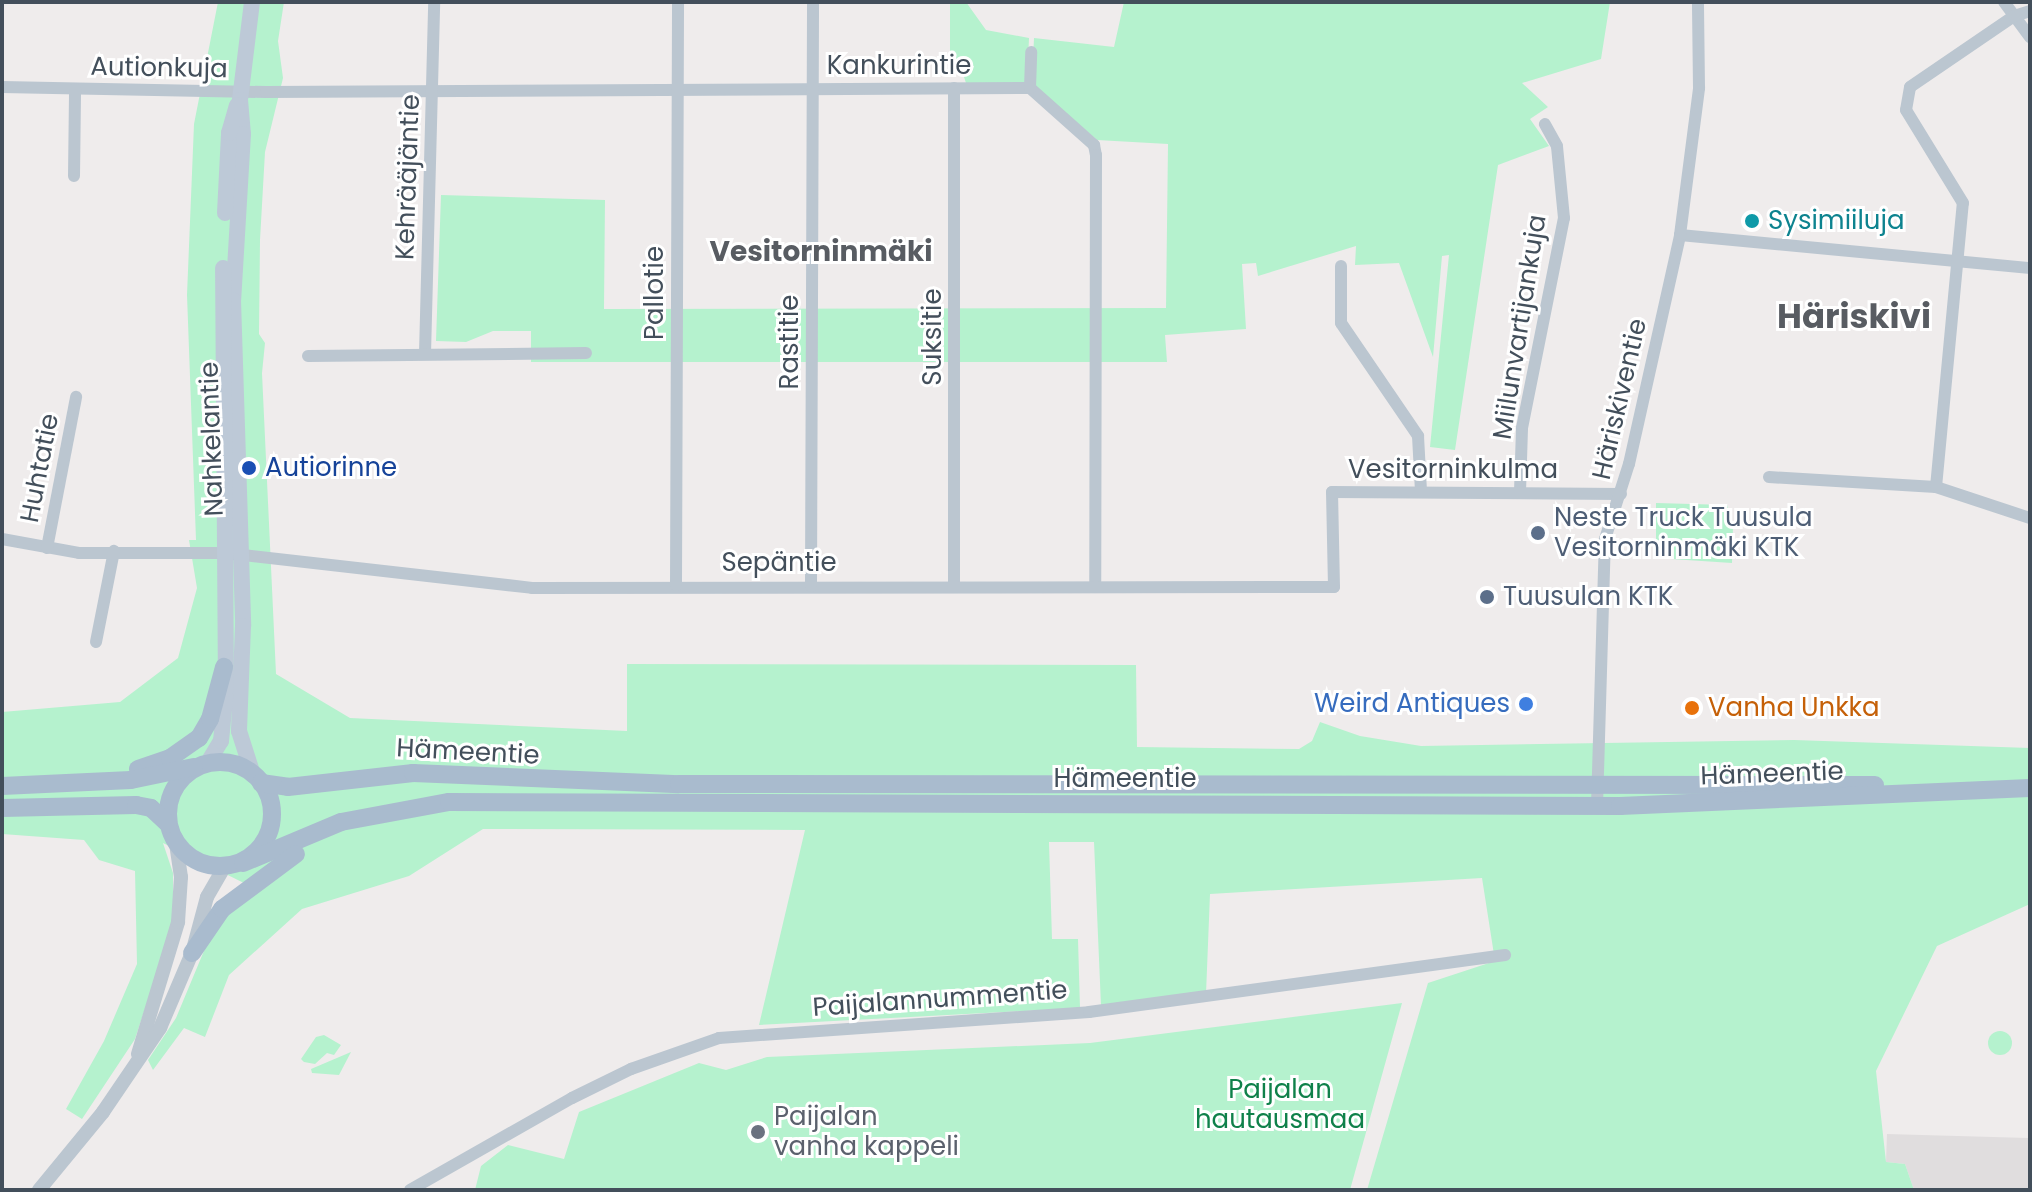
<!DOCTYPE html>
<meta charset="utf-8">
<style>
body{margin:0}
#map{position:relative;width:2032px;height:1192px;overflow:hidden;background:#efecec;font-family:Poppins,sans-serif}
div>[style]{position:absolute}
.education>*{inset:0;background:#e0ddde}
.green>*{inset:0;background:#b5f2ce}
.round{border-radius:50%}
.minor>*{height:12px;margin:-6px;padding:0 6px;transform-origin:6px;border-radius:6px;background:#bbc6d0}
.tertiary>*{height:14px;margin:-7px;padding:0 7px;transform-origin:7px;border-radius:7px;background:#bbc6d0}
.secondary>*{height:16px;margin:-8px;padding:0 8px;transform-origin:8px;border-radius:8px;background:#bdc9d7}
.primary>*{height:18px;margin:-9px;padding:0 9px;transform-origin:9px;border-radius:9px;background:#a9bbce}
.primary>.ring{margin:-9px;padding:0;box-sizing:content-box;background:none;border:18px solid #a9bbce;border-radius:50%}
.dots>*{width:22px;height:22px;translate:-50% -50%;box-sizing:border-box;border:4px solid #fff;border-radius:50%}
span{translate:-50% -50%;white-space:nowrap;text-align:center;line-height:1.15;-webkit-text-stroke:6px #fff;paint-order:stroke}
.street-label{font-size:26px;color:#434f5b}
.culture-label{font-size:26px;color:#0d838f}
.left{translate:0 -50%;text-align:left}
.transit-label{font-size:26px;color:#164399}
.service-label{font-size:26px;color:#4e5e75}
.shop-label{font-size:26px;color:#366cbe}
.right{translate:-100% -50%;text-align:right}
.food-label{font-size:26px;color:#c56008}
.park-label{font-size:26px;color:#0f814a}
.worship-label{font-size:26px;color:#5b616d}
.neighbourhood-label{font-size:28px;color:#585c62;font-weight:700}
.district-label{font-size:34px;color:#585c62;font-weight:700}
.frame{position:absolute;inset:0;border:4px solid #434f5b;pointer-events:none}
</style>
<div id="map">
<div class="education">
<i style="clip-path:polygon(1887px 1134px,2028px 1138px,2030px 1190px,1914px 1190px,1905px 1164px,1886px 1162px)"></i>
</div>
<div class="green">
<i style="clip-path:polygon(218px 2px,284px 2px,278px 41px,283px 78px,265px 152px,260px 240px,259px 334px,265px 343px,262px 373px,276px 674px,350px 718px,627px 731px,627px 664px,1136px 665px,1137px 747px,1299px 749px,1312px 741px,1320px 722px,1360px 736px,1421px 746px,1794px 740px,2030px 748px,2030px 904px,1937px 946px,1876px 1071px,1886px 1162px,1905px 1164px,1914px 1190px,1367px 1190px,1428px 983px,1495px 961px,1482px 878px,1210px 894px,1206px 994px,1101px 1006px,1094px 842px,1049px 842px,1052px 939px,1078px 939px,1080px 1008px,759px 1025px,805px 830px,483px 829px,409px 876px,302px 909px,229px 975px,205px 1037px,184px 1028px,153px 1070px,148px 1060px,176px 1018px,206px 946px,225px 916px,254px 888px,163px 843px,173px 873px,173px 924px,135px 1039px,82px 1119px,66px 1109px,104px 1041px,137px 964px,135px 871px,99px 860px,84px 840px,2px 834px,2px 712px,120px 702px,178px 658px,197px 588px,189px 540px,196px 540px,187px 295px,194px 124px)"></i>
<i style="clip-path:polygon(915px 2px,966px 2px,986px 30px,1029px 38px,1027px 84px,966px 83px,963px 74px,950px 73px,950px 4px)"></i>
<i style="clip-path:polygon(1124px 2px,1610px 2px,1601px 59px,1522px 83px,1548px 107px,1530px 119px,1549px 146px,1498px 165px,1455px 450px,1430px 447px,1449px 255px,1442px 256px,1433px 357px,1399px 263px,1355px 265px,1356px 246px,1258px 276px,1256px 263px,1242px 264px,1246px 329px,1165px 335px,1167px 362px,531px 362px,531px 331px,493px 331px,466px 342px,436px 341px,441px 195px,605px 200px,604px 309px,1166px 308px,1168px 144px,1097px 140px,1032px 84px,1034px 38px,1114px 47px)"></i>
<i style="clip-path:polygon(1656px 503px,1727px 505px,1733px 525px,1732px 563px,1656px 558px)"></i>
<i style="clip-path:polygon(1402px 1003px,1350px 1190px,475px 1190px,481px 1166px,508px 1145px,564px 1159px,579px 1112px,699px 1063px,726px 1070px,767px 1057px,1090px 1043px)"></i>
<i class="round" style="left:1988px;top:1031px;width:24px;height:24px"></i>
<i style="clip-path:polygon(324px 1035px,341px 1045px,334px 1055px,327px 1053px,315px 1064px,304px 1062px,301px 1059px,316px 1037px)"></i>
<i style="clip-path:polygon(351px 1052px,339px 1075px,312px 1073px,311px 1069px)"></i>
</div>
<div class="minor">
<i style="left:2004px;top:2px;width:44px;rotate:53.4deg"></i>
<i style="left:2px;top:87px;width:264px;rotate:1.1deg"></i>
<i style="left:266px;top:92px;width:764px;rotate:-0.3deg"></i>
<i style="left:1030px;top:88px;width:86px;rotate:41.7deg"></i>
<i style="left:1094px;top:145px;width:10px;rotate:79deg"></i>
<i style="left:1096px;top:155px;width:431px;rotate:90.1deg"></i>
<i style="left:954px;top:88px;width:498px;rotate:90deg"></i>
<i style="left:1030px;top:88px;width:36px;rotate:-88deg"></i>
<i style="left:74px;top:176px;width:87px;rotate:-89.3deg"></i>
<i style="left:1680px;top:235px;width:352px;rotate:5.4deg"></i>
<i style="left:1341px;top:266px;width:57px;rotate:90deg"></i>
<i style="left:1341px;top:323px;width:137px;rotate:55.7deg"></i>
<i style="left:1418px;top:436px;width:56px;rotate:86.9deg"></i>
<i style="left:425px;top:354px;width:352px;rotate:-88.5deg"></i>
<i style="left:308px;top:356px;width:278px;rotate:-0.6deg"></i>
<i style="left:1769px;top:477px;width:167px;rotate:3.4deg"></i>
<i style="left:1936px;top:487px;width:99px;rotate:18.3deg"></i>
<i style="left:1936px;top:487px;width:285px;rotate:-84.6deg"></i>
<i style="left:1963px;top:203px;width:109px;rotate:-121.5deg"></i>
<i style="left:1906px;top:110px;width:23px;rotate:-80deg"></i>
<i style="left:1910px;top:87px;width:126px;rotate:-34.3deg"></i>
<i style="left:2014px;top:16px;width:17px;rotate:-17deg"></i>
<i style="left:1520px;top:492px;width:64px;rotate:-88.2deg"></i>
<i style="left:1522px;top:428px;width:214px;rotate:-78.7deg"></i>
<i style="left:1564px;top:218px;width:72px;rotate:-95.6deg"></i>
<i style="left:1557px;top:146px;width:25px;rotate:-119deg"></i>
<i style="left:2px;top:539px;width:78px;rotate:10.3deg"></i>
<i style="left:79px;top:553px;width:147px"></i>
<i style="left:226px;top:553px;width:308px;rotate:6.5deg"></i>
<i style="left:532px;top:588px;width:802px;rotate:-0.07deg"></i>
<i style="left:1334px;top:587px;width:95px;rotate:-91.2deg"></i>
<i style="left:1332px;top:492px;width:289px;rotate:0.4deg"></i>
<i style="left:47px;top:548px;width:154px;rotate:-79.1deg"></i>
<i style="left:676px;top:585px;width:583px;rotate:-89.8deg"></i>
<i style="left:811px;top:586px;width:584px;rotate:-89.8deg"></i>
<i style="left:96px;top:642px;width:93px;rotate:-78.8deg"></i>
<i style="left:1597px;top:806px;width:267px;rotate:-88.3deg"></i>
<i style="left:1605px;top:539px;width:79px;rotate:-72.3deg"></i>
<i style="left:1629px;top:464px;width:235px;rotate:-77.4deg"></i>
<i style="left:1680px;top:235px;width:148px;rotate:-82.6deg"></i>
<i style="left:1699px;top:88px;width:86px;rotate:-90.7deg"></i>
<i style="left:410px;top:1190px;width:186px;rotate:-29.6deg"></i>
<i style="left:572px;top:1098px;width:66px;rotate:-26.2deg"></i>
<i style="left:631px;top:1069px;width:93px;rotate:-19.4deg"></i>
<i style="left:719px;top:1038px;width:371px;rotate:-4deg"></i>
<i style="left:1089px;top:1012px;width:420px;rotate:-7.8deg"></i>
</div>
<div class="tertiary">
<i style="left:138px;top:1054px;width:138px;rotate:-73.1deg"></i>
<i style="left:178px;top:922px;width:45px;rotate:-86.2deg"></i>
<i style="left:181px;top:877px;width:40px;rotate:-98.5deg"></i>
<i style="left:39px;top:1190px;width:101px;rotate:-50.6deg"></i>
<i style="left:103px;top:1112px;width:102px;rotate:-55.8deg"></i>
<i style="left:160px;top:1028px;width:82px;rotate:-66.9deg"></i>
<i style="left:192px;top:953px;width:58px;rotate:-75deg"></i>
<i style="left:207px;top:897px;width:34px;rotate:-60deg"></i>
</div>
<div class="secondary">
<i style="left:252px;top:2px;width:99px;rotate:97deg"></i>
<i style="left:240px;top:100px;width:34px;rotate:85deg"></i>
<i style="left:243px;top:134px;width:166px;rotate:93.4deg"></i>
<i style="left:233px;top:300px;width:326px;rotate:88.2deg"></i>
<i style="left:243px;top:626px;width:105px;rotate:92.2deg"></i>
<i style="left:239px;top:731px;width:46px;rotate:72.3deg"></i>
<i style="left:225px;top:213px;width:80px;rotate:-87.1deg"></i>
<i style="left:229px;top:133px;width:29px;rotate:-74deg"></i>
<i style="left:207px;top:764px;width:27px;rotate:-59deg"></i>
<i style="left:221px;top:741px;width:52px;rotate:-84.5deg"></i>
<i style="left:226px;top:689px;width:421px;rotate:-90.4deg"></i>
</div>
<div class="primary">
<i class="ring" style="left:168px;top:762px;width:86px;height:86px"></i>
<i style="left:138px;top:769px;width:34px;rotate:-19deg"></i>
<i style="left:170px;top:758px;width:35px;rotate:-35deg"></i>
<i style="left:199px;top:738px;width:22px;rotate:-60deg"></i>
<i style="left:210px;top:719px;width:54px;rotate:-74.9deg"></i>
<i style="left:261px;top:783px;width:27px;rotate:8deg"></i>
<i style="left:288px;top:787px;width:126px;rotate:-6.4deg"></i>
<i style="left:413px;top:773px;width:266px;rotate:2.4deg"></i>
<i style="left:679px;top:784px;width:1196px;rotate:0.05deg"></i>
<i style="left:2px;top:786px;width:129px;rotate:-2.7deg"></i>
<i style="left:131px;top:780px;width:64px;rotate:-11.7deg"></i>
<i style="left:2px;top:808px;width:134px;rotate:-1.3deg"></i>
<i style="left:136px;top:805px;width:15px;rotate:11deg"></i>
<i style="left:151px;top:808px;width:23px;rotate:43deg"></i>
<i style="left:243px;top:863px;width:106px;rotate:-22.7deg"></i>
<i style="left:341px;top:822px;width:110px;rotate:-10.5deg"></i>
<i style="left:449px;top:802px;width:1171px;rotate:0.2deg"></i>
<i style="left:1620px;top:806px;width:410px;rotate:-2.5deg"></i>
<i style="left:192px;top:953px;width:53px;rotate:-55.7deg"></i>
<i style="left:222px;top:909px;width:92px;rotate:-36.6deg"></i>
</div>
<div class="dots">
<i style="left:1752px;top:221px;background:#0f9aa8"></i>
<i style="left:249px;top:468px;background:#1a4fb4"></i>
<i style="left:1538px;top:533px;background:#5c6f8a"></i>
<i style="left:1487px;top:597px;background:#5c6f8a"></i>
<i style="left:1526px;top:704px;background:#3f7fe0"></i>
<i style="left:1692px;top:708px;background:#e8710a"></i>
<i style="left:758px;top:1132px;background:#6b7280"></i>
</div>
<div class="street-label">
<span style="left:899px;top:66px">Kankurintie</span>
<span style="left:159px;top:68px;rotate:1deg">Autionkuja</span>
<span style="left:408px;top:177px;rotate:-88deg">Kehrääjäntie</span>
<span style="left:655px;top:293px;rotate:-90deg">Pallotie</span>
<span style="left:1520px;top:327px;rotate:-81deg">Miilunvartijankuja</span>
<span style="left:933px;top:337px;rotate:-90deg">Suksitie</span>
<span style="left:790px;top:342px;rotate:-90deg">Rastitie</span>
<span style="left:1620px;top:399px;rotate:-77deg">Häriskiventie</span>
<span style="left:212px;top:439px;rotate:-92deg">Nahkelantie</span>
<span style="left:40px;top:468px;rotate:-79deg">Huhtatie</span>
<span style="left:1453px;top:470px">Vesitorninkulma</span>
<span style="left:779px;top:563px">Sepäntie</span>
<span style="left:468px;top:752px;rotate:3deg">Hämeentie</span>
<span style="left:1772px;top:774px;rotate:-2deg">Hämeentie</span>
<span style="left:1125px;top:779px">Hämeentie</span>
<span style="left:940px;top:999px;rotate:-4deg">Paijalannummentie</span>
</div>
<div class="culture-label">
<span class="left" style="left:1768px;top:221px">Sysimiiluja</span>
</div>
<div class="transit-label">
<span class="left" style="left:265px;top:468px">Autiorinne</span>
</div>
<div class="service-label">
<span class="left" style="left:1554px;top:533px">Neste Truck Tuusula<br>Vesitorninmäki KTK</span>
<span class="left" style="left:1503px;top:597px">Tuusulan KTK</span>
</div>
<div class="shop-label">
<span class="right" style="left:1510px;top:704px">Weird Antiques</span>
</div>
<div class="food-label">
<span class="left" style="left:1708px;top:708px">Vanha Unkka</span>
</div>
<div class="park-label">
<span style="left:1280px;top:1105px">Paijalan<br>hautausmaa</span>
</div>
<div class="worship-label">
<span class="left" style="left:774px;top:1132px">Paijalan<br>vanha kappeli</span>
</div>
<div class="neighbourhood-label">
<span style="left:821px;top:252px">Vesitorninmäki</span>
</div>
<div class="district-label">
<span style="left:1854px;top:317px">Häriskivi</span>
</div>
<div class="frame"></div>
</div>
